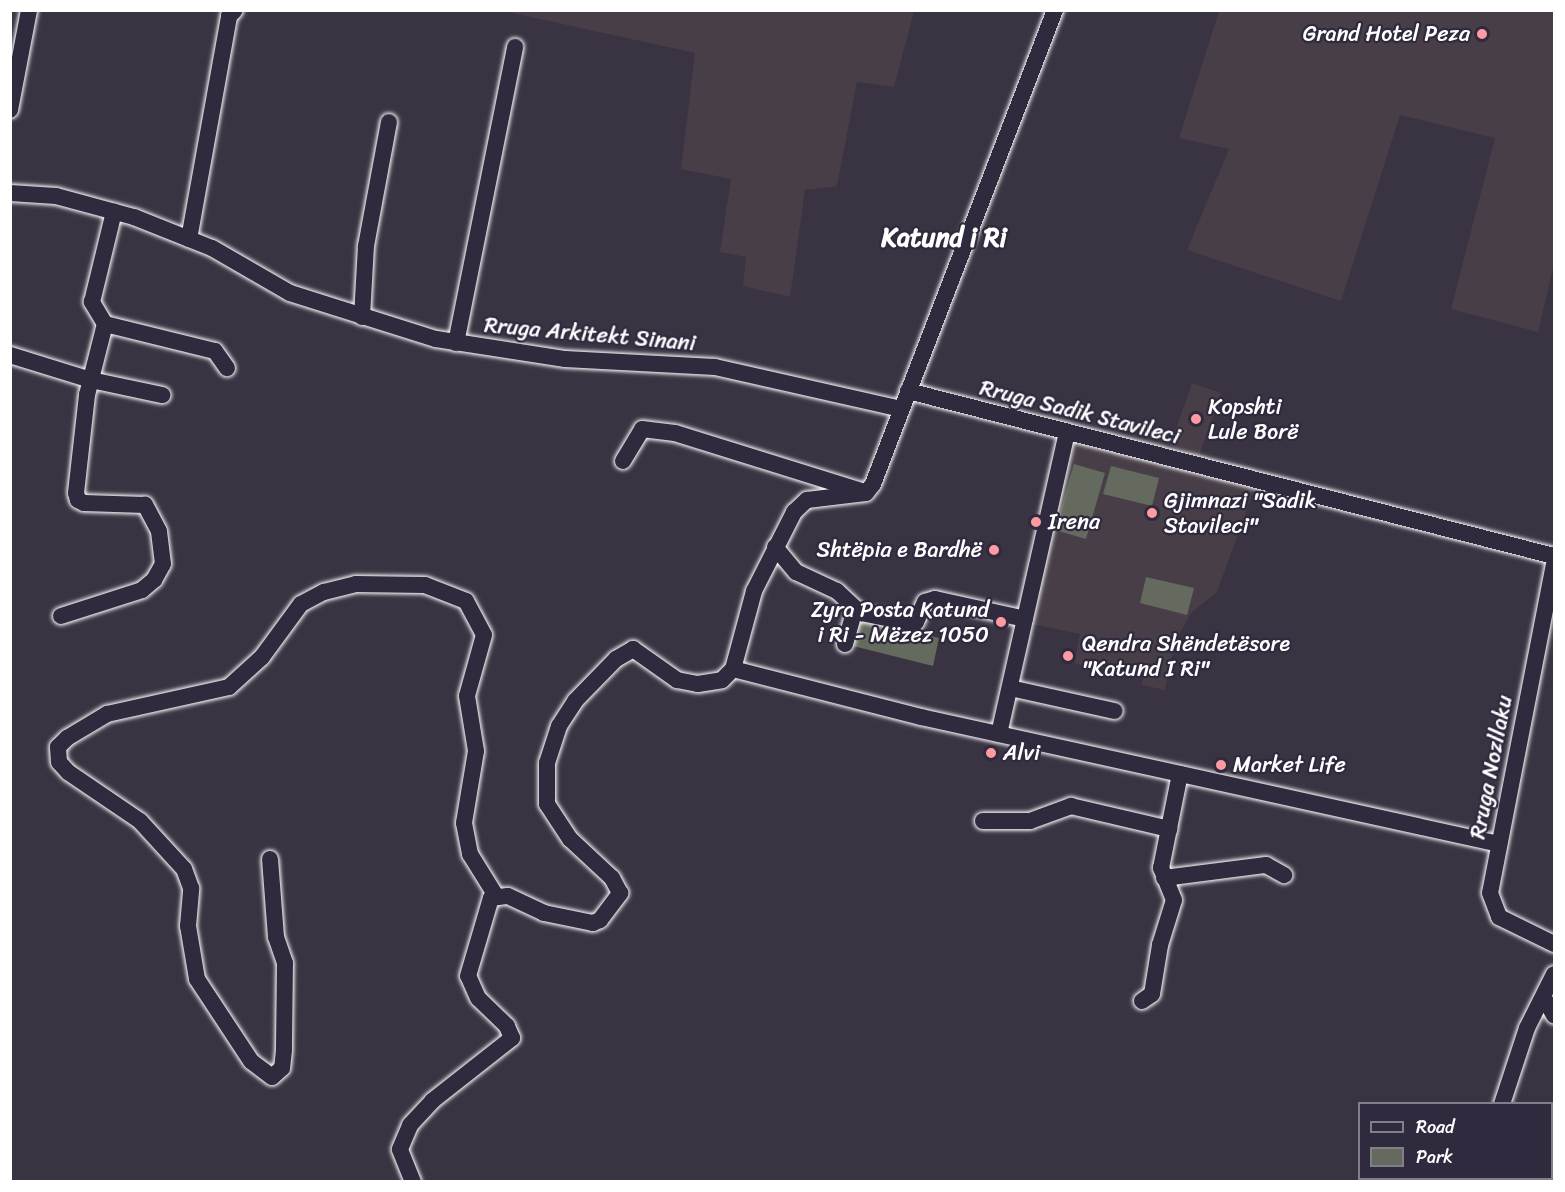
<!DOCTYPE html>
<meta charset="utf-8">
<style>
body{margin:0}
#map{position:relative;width:1565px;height:1192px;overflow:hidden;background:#3a3342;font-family:Sriracha,sans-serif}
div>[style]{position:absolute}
.built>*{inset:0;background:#483e48}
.green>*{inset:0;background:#646a5d}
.roads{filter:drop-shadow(0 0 2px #fff) drop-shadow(0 0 2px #fff)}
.minor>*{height:16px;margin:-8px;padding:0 8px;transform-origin:8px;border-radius:8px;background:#2f2a3d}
.dots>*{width:16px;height:16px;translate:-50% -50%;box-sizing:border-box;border:3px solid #2f2a3d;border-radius:50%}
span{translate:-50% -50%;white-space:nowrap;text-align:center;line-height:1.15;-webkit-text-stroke:4.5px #2f2a3d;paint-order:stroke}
.poi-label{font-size:22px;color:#fff}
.right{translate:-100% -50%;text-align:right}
.left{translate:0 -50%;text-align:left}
.street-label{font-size:22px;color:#fff}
.quarter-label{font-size:26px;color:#fff;font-weight:700}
.frame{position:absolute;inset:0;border:12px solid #fff;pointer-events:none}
.legend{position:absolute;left:1358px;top:1102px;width:195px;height:78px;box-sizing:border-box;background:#2f2a3d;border:2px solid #827f8b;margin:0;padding:8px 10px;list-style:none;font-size:18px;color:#fff}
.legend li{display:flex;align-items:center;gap:12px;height:30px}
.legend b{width:30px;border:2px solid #827f8b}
</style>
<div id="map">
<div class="built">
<i style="clip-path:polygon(503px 11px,914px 11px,894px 87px,857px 82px,837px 186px,805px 190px,790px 297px,743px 286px,746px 257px,720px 252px,731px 179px,681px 169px,695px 53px)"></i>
<i style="clip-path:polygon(1219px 11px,1554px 11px,1554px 264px,1538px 332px,1451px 309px,1495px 138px,1400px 115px,1341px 301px,1187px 250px,1229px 149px,1179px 138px)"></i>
<i style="clip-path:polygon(1192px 383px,1221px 393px,1199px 456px,1170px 446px)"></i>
<i style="clip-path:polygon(1074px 441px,1256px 485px,1217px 592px,1191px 613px,1175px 642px,1165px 690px,1142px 685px,1143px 677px,1074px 663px,1080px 634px,1032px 624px)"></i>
</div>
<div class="green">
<i style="clip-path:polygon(1074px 464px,1105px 473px,1086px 539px,1055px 530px)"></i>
<i style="clip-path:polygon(1111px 466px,1159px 478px,1152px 506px,1103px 494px)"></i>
<i style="clip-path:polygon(1146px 577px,1194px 588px,1187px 615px,1140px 603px)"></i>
<i style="clip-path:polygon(855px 618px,939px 638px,933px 666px,849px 645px)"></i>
</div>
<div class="roads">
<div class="minor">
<i style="left:10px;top:110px;width:102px;rotate:-79.2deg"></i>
<i style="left:10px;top:193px;width:46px;rotate:3.7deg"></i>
<i style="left:56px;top:196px;width:81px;rotate:15.1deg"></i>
<i style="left:134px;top:217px;width:84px;rotate:21.7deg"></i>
<i style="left:212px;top:248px;width:90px;rotate:30deg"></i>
<i style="left:290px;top:293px;width:153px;rotate:17.5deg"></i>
<i style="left:436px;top:339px;width:131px;rotate:8.8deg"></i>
<i style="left:565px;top:359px;width:150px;rotate:3.1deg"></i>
<i style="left:715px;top:367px;width:191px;rotate:12.7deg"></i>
<i style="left:189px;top:239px;width:227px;rotate:-79.8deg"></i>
<i style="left:229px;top:16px;width:8px;rotate:-45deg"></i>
<i style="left:362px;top:317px;width:71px;rotate:-86.8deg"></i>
<i style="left:366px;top:246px;width:126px;rotate:-79.5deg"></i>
<i style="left:105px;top:324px;width:113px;rotate:13.8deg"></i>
<i style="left:215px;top:351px;width:21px;rotate:55deg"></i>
<i style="left:456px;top:343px;width:302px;rotate:-78.7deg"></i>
<i style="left:10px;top:355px;width:85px;rotate:17.2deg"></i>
<i style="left:91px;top:380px;width:73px;rotate:11.9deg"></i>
<i style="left:908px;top:391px;width:667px;rotate:14.33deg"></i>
<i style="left:623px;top:461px;width:37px;rotate:-59deg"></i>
<i style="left:642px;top:429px;width:33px;rotate:7deg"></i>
<i style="left:675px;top:433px;width:195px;rotate:17.3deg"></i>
<i style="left:775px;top:547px;width:33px;rotate:50deg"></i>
<i style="left:796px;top:572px;width:45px;rotate:24.9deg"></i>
<i style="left:837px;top:591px;width:33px;rotate:43deg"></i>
<i style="left:861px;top:613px;width:50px;rotate:11.5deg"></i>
<i style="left:910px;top:623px;width:6px;rotate:-9deg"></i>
<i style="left:916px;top:622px;width:22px;rotate:-66deg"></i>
<i style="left:925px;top:602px;width:10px;rotate:-17deg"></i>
<i style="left:935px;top:599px;width:92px;rotate:12.5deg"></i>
<i style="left:1554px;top:564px;width:335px;rotate:101deg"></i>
<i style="left:1490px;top:893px;width:26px;rotate:69deg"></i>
<i style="left:1499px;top:917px;width:61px;rotate:26.1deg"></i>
<i style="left:61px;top:616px;width:85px;rotate:-17.8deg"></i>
<i style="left:142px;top:590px;width:16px;rotate:-40deg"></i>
<i style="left:154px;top:580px;width:18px;rotate:-61deg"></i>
<i style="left:163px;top:564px;width:33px;rotate:-97deg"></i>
<i style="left:159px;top:531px;width:30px;rotate:-118deg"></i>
<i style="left:145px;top:505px;width:61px;rotate:-178.1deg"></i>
<i style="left:84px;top:503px;width:7px;rotate:-153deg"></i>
<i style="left:78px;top:500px;width:7px;rotate:-106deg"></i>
<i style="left:76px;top:493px;width:99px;rotate:-83.6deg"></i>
<i style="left:87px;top:395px;width:73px;rotate:-75.8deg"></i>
<i style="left:105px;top:324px;width:26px;rotate:-121deg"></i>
<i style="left:92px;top:302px;width:93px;rotate:-76.3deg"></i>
<i style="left:845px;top:644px;width:36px;rotate:-74deg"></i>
<i style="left:733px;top:669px;width:194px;rotate:14.3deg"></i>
<i style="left:921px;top:717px;width:592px;rotate:12.39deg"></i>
<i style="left:1010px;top:688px;width:107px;rotate:12.4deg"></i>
<i style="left:999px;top:734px;width:310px;rotate:-77.3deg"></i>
<i style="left:983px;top:821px;width:47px"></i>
<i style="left:1030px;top:821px;width:44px;rotate:-20.1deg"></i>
<i style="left:1071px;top:806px;width:101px;rotate:13.2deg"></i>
<i style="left:270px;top:859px;width:78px;rotate:85.6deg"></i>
<i style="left:276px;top:937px;width:28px;rotate:71deg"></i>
<i style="left:285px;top:963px;width:87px;rotate:90.7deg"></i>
<i style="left:284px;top:1050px;width:18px;rotate:96deg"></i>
<i style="left:282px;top:1068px;width:13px;rotate:138deg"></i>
<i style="left:272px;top:1077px;width:26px;rotate:-143deg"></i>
<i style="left:251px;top:1061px;width:98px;rotate:-123.4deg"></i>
<i style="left:197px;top:979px;width:54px;rotate:-99.6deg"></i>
<i style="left:188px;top:926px;width:38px;rotate:-85deg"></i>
<i style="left:191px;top:888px;width:20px;rotate:-110deg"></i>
<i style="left:184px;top:869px;width:65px;rotate:-132.5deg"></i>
<i style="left:140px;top:821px;width:87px;rotate:-145.8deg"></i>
<i style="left:68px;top:772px;width:13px;rotate:-132deg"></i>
<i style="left:59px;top:762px;width:15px;rotate:-94deg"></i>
<i style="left:58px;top:747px;width:13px;rotate:-45deg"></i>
<i style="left:67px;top:738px;width:47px;rotate:-31deg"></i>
<i style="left:107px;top:714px;width:125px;rotate:-12.5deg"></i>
<i style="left:229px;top:687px;width:45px;rotate:-42.3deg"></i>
<i style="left:262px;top:657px;width:66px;rotate:-53.7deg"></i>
<i style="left:301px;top:604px;width:26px;rotate:-28deg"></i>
<i style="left:324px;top:592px;width:33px;rotate:-14deg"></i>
<i style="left:356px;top:584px;width:69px;rotate:0.8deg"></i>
<i style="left:425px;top:585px;width:44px;rotate:21.3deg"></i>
<i style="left:466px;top:601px;width:38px;rotate:62deg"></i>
<i style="left:484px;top:635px;width:63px;rotate:105.6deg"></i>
<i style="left:467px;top:696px;width:56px;rotate:80.7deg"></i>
<i style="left:476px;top:751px;width:73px;rotate:99.5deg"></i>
<i style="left:464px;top:823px;width:32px;rotate:79deg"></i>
<i style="left:470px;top:854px;width:49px;rotate:58.2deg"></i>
<i style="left:1164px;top:878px;width:103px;rotate:-7.3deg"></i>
<i style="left:1266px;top:865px;width:21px;rotate:29deg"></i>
<i style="left:1544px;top:998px;width:20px;rotate:60deg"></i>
<i style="left:1142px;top:1001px;width:12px;rotate:-35deg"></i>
<i style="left:1152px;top:994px;width:50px;rotate:-80.7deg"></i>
<i style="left:1160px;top:945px;width:47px;rotate:-72.7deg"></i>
<i style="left:1174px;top:900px;width:35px;rotate:-112deg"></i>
<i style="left:1161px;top:868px;width:96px;rotate:-78.6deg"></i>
<i style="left:1502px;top:1104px;width:80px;rotate:-71.8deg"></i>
<i style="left:1527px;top:1028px;width:60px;rotate:-63.4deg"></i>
<i style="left:413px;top:1182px;width:35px;rotate:-112deg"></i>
<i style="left:400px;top:1149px;width:26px;rotate:-67deg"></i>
<i style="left:410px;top:1125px;width:33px;rotate:-47deg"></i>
<i style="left:432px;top:1101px;width:102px;rotate:-38.2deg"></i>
<i style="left:512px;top:1038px;width:13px;rotate:-113deg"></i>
<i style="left:507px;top:1026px;width:40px;rotate:-136deg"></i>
<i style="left:478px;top:998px;width:24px;rotate:-114deg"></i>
<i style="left:468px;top:976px;width:81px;rotate:-73.6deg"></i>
<i style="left:491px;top:898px;width:17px;rotate:-7deg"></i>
<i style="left:508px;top:896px;width:40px;rotate:25deg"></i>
<i style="left:544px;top:913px;width:50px;rotate:11.5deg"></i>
<i style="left:593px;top:923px;width:8px;rotate:-23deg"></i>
<i style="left:600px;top:920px;width:34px;rotate:-53deg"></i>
<i style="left:620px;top:893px;width:17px;rotate:-118deg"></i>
<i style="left:612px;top:878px;width:57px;rotate:-137.1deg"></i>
<i style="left:570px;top:839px;width:42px;rotate:-123.3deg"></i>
<i style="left:547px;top:804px;width:41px;rotate:-90deg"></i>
<i style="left:547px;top:763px;width:39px;rotate:-72deg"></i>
<i style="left:559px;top:726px;width:30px;rotate:-57deg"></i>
<i style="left:575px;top:701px;width:59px;rotate:-45.7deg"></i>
<i style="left:616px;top:659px;width:20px;rotate:-30deg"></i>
<i style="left:633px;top:649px;width:54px;rotate:35.2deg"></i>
<i style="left:677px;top:680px;width:21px;rotate:11deg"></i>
<i style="left:698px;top:684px;width:24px;rotate:-9deg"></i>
<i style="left:722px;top:680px;width:16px;rotate:-45deg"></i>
<i style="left:733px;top:669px;width:81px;rotate:-74.9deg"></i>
<i style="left:754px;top:591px;width:89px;rotate:-63.1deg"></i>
<i style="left:794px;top:512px;width:18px;rotate:-43deg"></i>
<i style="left:807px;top:500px;width:59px;rotate:-6.8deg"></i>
<i style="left:866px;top:493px;width:11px;rotate:-52deg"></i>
<i style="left:873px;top:484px;width:508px;rotate:-68.99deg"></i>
<i style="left:1479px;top:1182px;width:4px;rotate:-76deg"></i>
</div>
</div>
<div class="dots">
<i style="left:1482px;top:34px;background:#ff9aa2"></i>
<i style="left:1196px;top:419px;background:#ff9aa2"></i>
<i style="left:1152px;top:513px;background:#ff9aa2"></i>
<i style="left:1036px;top:522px;background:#ff9aa2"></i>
<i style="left:994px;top:550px;background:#ff9aa2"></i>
<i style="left:1001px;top:622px;background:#ff9aa2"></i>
<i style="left:1068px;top:656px;background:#ff9aa2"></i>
<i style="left:991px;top:753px;background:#ff9aa2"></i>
<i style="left:1221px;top:765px;background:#ff9aa2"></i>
</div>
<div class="poi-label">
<span class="right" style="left:1470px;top:34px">Grand Hotel Peza</span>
<span class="left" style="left:1208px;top:419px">Kopshti<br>Lule Borë</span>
<span class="left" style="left:1164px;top:513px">Gjimnazi "Sadik<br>Stavileci"</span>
<span class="left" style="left:1048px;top:522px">Irena</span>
<span class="right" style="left:982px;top:550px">Shtëpia e Bardhë</span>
<span class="right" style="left:989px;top:622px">Zyra Posta Katund<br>i Ri - Mëzez 1050</span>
<span class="left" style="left:1082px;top:656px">Qendra Shëndetësore<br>"Katund I Ri"</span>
<span class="left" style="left:1003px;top:753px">Alvi</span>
<span class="left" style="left:1233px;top:765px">Market Life</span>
</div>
<div class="street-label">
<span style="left:590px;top:334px;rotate:5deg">Rruga Arkitekt Sinani</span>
<span style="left:1080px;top:412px;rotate:14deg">Rruga Sadik Stavileci</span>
<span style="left:1491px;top:767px;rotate:-79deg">Rruga Nozllaku</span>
</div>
<div class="quarter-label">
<span style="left:944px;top:238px">Katund i Ri</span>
</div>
<div class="frame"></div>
<ul class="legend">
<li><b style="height:8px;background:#2f2a3d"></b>Road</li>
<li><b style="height:16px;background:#646a5d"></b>Park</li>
</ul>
</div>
